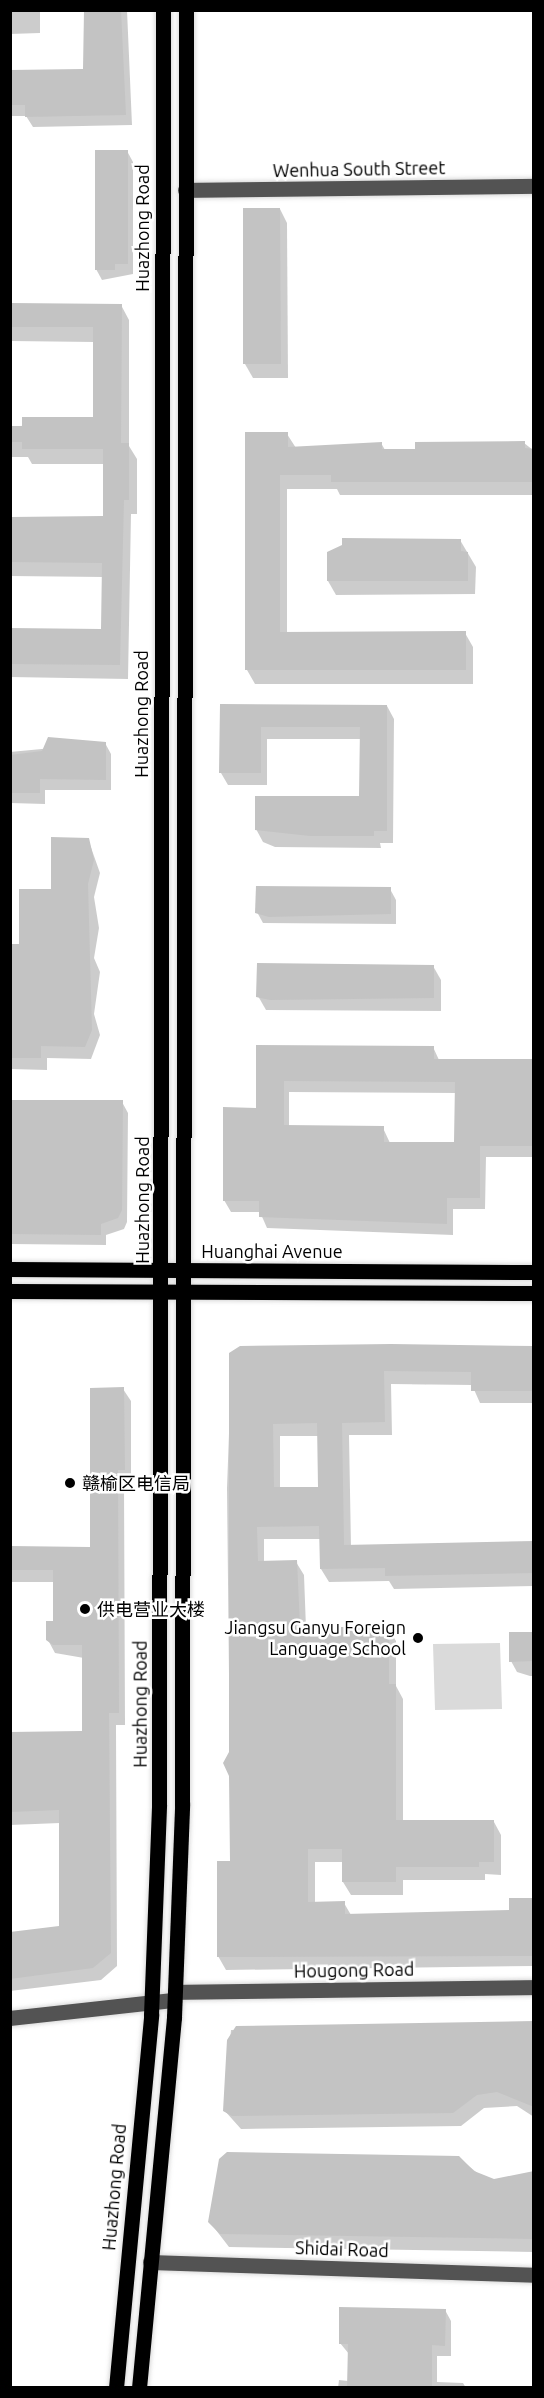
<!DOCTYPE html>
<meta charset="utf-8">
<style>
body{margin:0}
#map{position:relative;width:544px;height:2398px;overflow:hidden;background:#fff;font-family:Ubuntu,"Noto Sans SC",sans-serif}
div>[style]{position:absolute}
.green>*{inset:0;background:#dadada}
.shadow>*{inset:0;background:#0003}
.building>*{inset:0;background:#c3c3c3}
.roads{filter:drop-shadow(0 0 2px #dbdbdb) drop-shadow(0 0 2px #dbdbdb)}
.minor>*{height:15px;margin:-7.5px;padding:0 7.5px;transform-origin:7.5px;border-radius:7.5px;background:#535353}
.major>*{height:15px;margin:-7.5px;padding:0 7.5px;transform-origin:7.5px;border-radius:7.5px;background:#000}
.dots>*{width:16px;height:16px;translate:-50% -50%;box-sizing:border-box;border:3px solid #fff;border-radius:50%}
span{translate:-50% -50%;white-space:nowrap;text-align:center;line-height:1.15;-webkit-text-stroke:5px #fff;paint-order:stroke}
.street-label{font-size:18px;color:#000}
.poi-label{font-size:18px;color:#000}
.left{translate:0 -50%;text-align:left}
.right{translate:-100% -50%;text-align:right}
.frame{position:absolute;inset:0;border:12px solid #000;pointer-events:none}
</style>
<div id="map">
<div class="green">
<i style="clip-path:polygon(500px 1643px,502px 1709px,435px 1710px,433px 1644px)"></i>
</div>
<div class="shadow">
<i style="clip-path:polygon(10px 10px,40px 10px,40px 33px,10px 34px)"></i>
<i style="clip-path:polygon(86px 10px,127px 10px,132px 125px,33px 127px,26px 116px,10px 116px,10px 71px,85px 70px)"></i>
<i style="clip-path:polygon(127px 151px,133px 162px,133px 274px,102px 280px,96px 269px)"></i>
<i style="clip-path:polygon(280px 209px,287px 223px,288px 378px,253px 378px,245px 364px)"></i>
<i style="clip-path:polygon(10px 305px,121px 305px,129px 320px,129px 446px,137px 459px,137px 514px,131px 514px,128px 679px,10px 677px,10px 630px,102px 630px,103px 577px,10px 576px,10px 518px,104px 518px,104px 464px,32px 464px,28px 457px,10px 457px,10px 427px,94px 419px,94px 342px,10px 341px)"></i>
<i style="clip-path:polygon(247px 434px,287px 434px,296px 448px,381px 443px,385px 450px,416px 450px,524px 443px,533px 450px,534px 495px,340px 495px,337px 489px,287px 489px,287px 634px,465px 633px,473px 647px,473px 684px,255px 684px,247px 670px)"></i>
<i style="clip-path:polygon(460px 540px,476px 567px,475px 594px,336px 595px,328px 581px)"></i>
<i style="clip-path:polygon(221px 705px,387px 706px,394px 719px,393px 843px,380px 843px,381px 848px,275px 847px,263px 842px,256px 829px,360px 798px,361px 739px,267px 739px,267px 785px,228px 785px,221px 773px)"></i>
<i style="clip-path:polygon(105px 743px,111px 754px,111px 790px,45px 790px,45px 804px,10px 803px,10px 752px)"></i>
<i style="clip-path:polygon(88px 839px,100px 873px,94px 897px,99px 928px,94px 958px,100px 972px,94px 1014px,100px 1035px,91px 1059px,47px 1058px,47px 1070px,10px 1069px,10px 945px,21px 945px)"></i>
<i style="clip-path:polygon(390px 889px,396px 900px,396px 924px,263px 923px,257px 912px)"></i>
<i style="clip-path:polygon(433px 966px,441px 980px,441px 1011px,266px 1010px,258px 996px)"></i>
<i style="clip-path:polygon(evenodd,258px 1046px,433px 1047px,439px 1060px,534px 1061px,534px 1157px,486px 1157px,485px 1209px,453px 1209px,453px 1235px,267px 1228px,260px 1212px,231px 1212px,224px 1200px,257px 1109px,258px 1046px,289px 1092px,456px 1093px,456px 1144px,390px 1143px,383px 1128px,289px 1127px,289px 1092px)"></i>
<i style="clip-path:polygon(10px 1101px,122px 1102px,128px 1113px,127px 1222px,124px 1229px,106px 1235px,106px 1245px,10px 1244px)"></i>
<i style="clip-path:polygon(evenodd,534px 1346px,534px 1403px,480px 1403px,472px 1385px,391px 1384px,392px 1435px,349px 1435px,351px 1547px,534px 1543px,534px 1586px,394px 1589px,389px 1581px,329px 1582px,321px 1569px,321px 1539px,264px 1539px,264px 1562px,296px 1562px,304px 1575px,306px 1628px,388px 1628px,396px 1641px,396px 1686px,403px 1699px,403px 1821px,494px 1822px,501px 1835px,501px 1875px,485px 1874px,485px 1880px,403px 1880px,403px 1895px,351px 1895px,343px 1882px,343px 1862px,315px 1862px,315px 1903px,344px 1903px,351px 1915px,511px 1912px,534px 1900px,534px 1966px,226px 1970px,218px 1956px,231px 1863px,227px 1488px,232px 1351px,534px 1346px,280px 1436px,319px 1436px,320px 1488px,280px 1489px,280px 1436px)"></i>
<i style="clip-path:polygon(123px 1389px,131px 1401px,131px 1482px,124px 1482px,125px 1725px,116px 1725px,117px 1966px,101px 1980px,10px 1991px,10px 1933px,61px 1927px,60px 1823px,10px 1825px,10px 1735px,84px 1733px,84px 1658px,55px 1653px,48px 1640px,55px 1623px,54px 1582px,10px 1582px,10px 1548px,92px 1548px)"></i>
<i style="clip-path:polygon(534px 1633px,534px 1676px,530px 1676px,517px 1672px,511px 1661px)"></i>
<i style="clip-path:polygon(534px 2024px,534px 2117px,517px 2106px,484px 2108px,461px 2126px,241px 2129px,224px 2110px,231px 2030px)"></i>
<i style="clip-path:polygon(458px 2157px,482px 2177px,506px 2182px,534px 2171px,534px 2252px,229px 2247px,209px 2221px)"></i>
<i style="clip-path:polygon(445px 2310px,451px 2321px,451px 2356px,437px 2356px,437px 2382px,463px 2383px,466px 2388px,338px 2388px,339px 2380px,348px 2381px,349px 2354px,340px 2343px)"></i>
</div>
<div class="building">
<i style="clip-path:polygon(84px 10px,121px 10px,126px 115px,25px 117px,25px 105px,10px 105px,10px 70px,83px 69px)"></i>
<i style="clip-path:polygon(95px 150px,128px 150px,128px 264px,115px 264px,115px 270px,95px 270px)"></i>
<i style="clip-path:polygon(243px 208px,280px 208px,281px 364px,243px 364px)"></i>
<i style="clip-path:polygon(10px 303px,122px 304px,121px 443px,129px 443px,129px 500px,124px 500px,120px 665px,10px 664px,10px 628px,101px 629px,102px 563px,10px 562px,10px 517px,103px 516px,103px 449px,22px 449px,22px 442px,10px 442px,10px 426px,22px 426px,22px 417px,93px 417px,93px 327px,10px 327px)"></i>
<i style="clip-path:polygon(245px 432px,288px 432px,288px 447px,382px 442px,382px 449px,415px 449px,415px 442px,525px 441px,525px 448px,534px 449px,534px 482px,331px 482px,331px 475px,280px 475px,280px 632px,466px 631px,466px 670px,245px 670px)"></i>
<i style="clip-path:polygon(342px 538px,461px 539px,461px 551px,468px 552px,468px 581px,327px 581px,327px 552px,342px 545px)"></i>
<i style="clip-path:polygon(220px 704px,387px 705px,387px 831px,374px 831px,374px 836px,310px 836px,255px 830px,255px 796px,359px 796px,360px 727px,261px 727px,261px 773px,219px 773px)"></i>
<i style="clip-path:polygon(48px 737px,106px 742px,106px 780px,40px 779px,40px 793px,10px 793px,10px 755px,42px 751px)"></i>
<i style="clip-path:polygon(51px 837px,89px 838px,94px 860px,88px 884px,92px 1030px,85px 1047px,41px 1046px,41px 1058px,10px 1058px,10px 944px,19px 944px,19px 889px,51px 889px)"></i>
<i style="clip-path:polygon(256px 886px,391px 887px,391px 914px,269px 917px,255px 913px)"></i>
<i style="clip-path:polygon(257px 963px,434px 965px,434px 998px,270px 1000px,256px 997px)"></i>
<i style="clip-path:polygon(evenodd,256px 1045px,434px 1046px,434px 1059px,534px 1059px,534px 1146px,480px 1146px,480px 1198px,447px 1198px,447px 1224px,259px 1217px,259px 1201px,223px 1201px,223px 1107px,256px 1108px,256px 1045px,284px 1081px,455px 1082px,454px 1142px,384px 1142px,384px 1126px,284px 1125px,284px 1081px)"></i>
<i style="clip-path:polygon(10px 1100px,123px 1100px,122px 1210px,118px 1218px,101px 1224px,101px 1235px,10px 1234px)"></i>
<i style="clip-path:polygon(evenodd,391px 1344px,534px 1346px,534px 1391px,471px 1391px,471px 1372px,384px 1371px,385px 1422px,342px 1423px,344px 1545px,534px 1541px,534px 1573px,385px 1576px,385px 1568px,320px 1569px,319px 1526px,257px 1527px,258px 1561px,297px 1560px,300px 1627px,389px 1627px,389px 1684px,396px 1684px,396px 1820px,494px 1820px,494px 1862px,479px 1862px,479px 1867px,396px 1867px,396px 1882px,342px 1882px,342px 1849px,308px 1849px,308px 1902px,345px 1901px,345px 1914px,509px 1910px,509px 1898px,534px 1898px,534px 1956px,217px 1957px,217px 1861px,230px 1861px,229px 1776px,223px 1763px,229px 1752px,229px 1353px,240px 1346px,391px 1344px,317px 1423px,318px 1487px,274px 1487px,273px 1424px,317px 1423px)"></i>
<i style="clip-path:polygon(124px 1387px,125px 1470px,118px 1470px,119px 1713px,109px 1713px,111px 1953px,93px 1968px,10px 1979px,10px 1932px,59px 1926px,59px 1810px,10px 1812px,10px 1732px,82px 1731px,82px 1645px,53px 1645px,46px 1640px,46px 1621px,53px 1621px,53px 1570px,10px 1570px,10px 1546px,90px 1547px,90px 1388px)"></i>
<i style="clip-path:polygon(509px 1632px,534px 1632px,534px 1661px,509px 1662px)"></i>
<i style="clip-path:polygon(534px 2021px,534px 2107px,497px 2092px,477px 2095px,453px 2113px,232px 2116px,223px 2111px,227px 2040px,236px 2026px)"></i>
<i style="clip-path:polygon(227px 2152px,459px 2156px,474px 2171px,494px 2179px,534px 2171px,534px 2239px,220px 2234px,208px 2222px,219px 2159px)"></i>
<i style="clip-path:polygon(339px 2307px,446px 2309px,445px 2346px,432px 2345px,432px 2388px,347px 2388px,348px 2344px,339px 2344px)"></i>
</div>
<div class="roads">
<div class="minor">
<i style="left:185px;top:190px;width:349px;rotate:-0.7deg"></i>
<i style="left:175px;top:1992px;width:359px;rotate:-0.8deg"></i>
<i style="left:10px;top:2018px;width:165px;rotate:-6.3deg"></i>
<i style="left:150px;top:2262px;width:384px;rotate:1.9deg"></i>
</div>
<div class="major">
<i style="left:10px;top:1269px;width:524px;rotate:0.33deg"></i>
<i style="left:10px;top:1291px;width:524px;rotate:0.22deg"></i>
<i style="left:116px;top:2388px;width:375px;rotate:-84.6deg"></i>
<i style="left:151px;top:2015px;width:211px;rotate:-87.8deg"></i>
<i style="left:159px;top:1804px;width:1794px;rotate:-89.87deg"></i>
<i style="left:139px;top:2388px;width:373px;rotate:-84.6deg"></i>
<i style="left:174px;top:2017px;width:212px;rotate:-87.8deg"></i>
<i style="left:182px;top:1805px;width:1795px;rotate:-89.87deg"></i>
</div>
</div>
<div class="dots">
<i style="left:70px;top:1483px;background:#000"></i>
<i style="left:85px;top:1609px;background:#000"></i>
<i style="left:418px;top:1638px;background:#000"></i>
</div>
<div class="street-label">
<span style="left:359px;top:169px;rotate:-1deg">Wenhua South Street</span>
<span style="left:142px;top:228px;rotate:-90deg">Huazhong Road</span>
<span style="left:141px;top:714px;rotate:-90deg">Huazhong Road</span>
<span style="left:142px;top:1200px;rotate:-90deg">Huazhong Road</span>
<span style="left:272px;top:1251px">Huanghai Avenue</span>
<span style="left:140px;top:1704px;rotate:-90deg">Huazhong Road</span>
<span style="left:354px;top:1970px;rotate:-1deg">Hougong Road</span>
<span style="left:114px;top:2187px;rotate:-85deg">Huazhong Road</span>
<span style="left:342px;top:2249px;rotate:2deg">Shidai Road</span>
</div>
<div class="poi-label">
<span class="left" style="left:82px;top:1483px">赣榆区电信局</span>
<span class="left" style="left:97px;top:1609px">供电营业大楼</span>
<span class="right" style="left:406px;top:1638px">Jiangsu Ganyu Foreign<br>Language School</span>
</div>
<div class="frame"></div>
</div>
